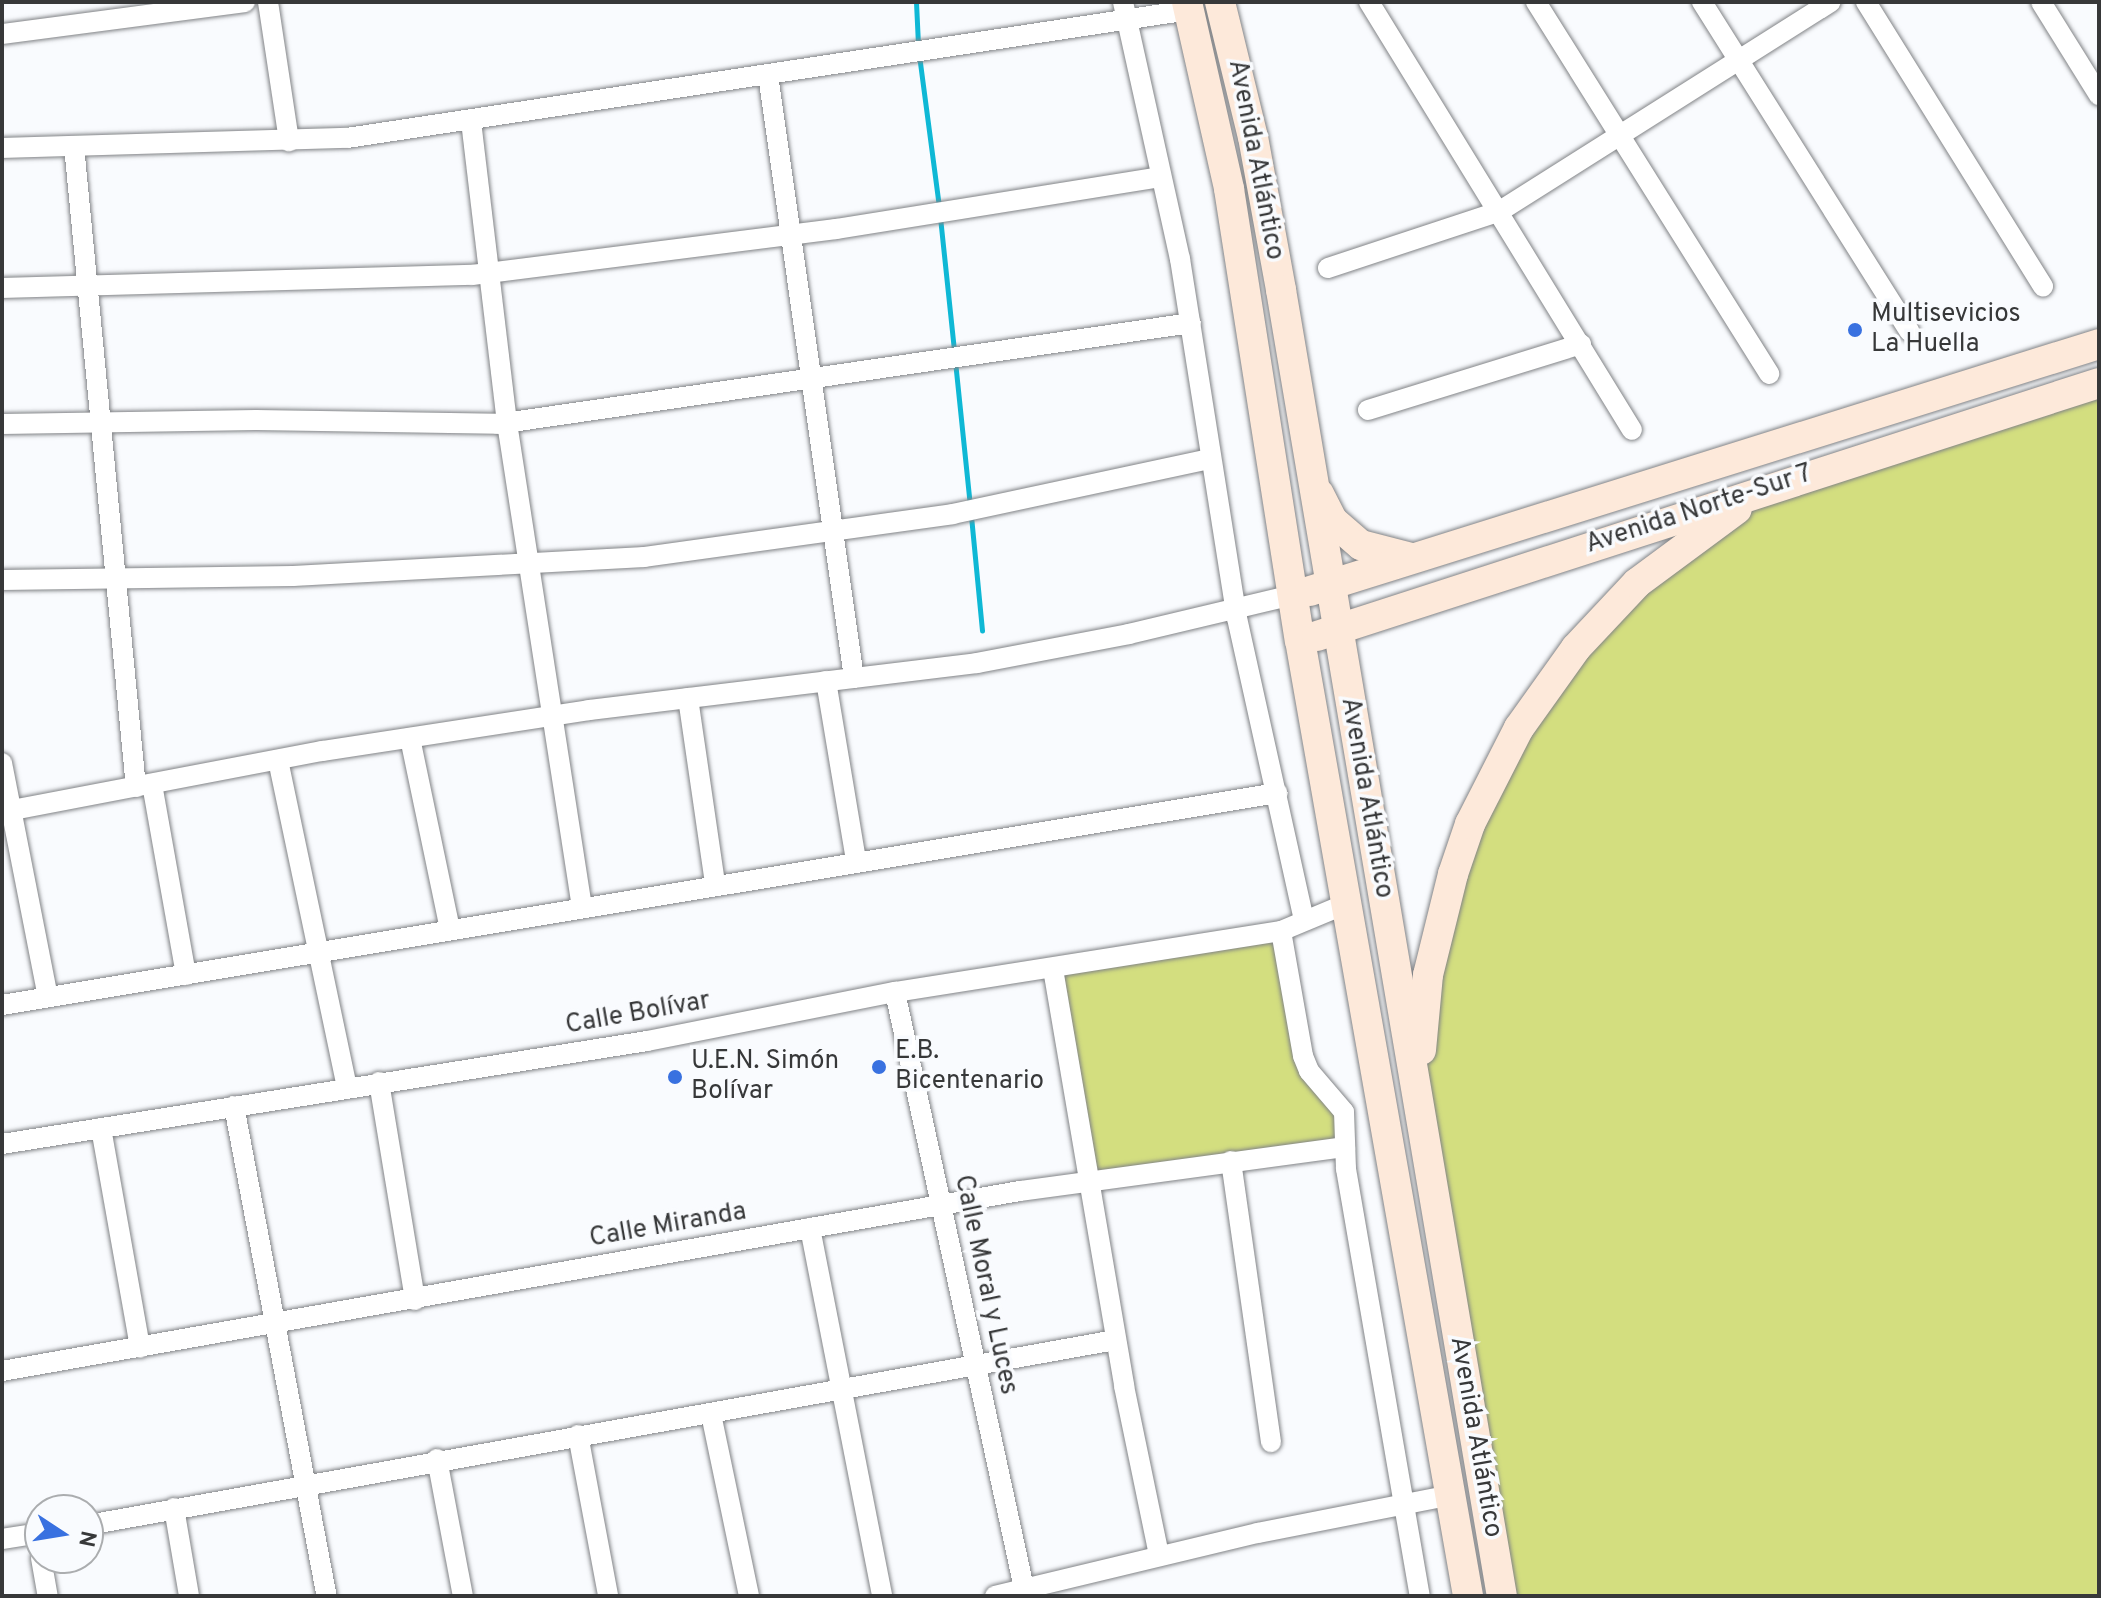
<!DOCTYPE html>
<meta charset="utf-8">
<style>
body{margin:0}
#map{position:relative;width:2101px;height:1598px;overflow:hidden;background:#f9fbfe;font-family:Overpass,sans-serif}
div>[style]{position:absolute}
.green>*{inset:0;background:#d3de7f}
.stream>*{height:5px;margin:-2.5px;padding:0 2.5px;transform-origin:2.5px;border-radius:2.5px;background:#0fb8d5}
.roads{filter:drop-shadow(0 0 2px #818386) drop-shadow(0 0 2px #818386)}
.street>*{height:20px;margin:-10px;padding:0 10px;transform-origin:10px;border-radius:10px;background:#fff}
.secondary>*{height:30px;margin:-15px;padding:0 15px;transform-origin:15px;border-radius:15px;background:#fde9da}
.dots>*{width:22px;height:22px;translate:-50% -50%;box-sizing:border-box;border:4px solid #f9fbfe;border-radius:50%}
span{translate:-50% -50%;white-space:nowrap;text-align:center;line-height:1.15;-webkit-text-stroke:7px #f9fbfe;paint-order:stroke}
.street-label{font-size:26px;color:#373839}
.poi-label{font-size:26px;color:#373839}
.left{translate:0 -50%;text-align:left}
.frame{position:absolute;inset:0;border:4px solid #373839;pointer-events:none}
.north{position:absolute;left:24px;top:1494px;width:80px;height:80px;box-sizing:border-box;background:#f9fbfe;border:2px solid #abadaf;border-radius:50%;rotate:102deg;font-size:22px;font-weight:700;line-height:32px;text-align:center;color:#373839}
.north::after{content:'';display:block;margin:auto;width:28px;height:36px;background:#3971e0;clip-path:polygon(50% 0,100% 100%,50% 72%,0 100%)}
</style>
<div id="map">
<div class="green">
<i style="clip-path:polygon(2099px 383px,2099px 1596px,1502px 1596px,1422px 1124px,1428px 975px,1519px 728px,1708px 527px)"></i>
<i style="clip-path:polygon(1281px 931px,1297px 1027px,1332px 1094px,1345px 1147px,1087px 1181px,1053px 969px)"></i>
</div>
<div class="stream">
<i style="left:916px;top:2px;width:43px;rotate:87.3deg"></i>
<i style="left:919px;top:55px;width:153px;rotate:82.5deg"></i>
<i style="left:940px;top:217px;width:135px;rotate:84deg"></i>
<i style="left:955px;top:361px;width:146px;rotate:84.1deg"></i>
<i style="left:971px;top:516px;width:115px;rotate:84.5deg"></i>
</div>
<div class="roads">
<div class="street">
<i style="left:268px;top:2px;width:141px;rotate:81.4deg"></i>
<i style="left:1123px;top:2px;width:263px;rotate:77.5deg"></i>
<i style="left:1180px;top:259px;width:363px;rotate:81deg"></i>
<i style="left:1237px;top:618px;width:309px;rotate:77.5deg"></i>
<i style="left:1369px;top:2px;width:502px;rotate:58.43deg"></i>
<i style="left:1536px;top:2px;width:439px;rotate:57.9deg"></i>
<i style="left:1702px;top:2px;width:389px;rotate:57.8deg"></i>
<i style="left:1866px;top:2px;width:335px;rotate:58.1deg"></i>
<i style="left:2041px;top:2px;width:110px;rotate:58.1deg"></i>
<i style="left:2px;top:34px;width:245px;rotate:-7.5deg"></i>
<i style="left:768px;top:75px;width:609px;rotate:81.88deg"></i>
<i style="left:471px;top:121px;width:304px;rotate:83.2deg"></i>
<i style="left:507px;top:423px;width:490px;rotate:81.2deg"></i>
<i style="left:74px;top:146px;width:644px;rotate:84.48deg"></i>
<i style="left:2px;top:148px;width:345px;rotate:-1.7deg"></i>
<i style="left:347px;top:138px;width:852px;rotate:-8.64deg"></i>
<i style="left:1328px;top:268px;width:181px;rotate:-18.3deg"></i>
<i style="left:1500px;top:211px;width:391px;rotate:-32.3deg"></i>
<i style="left:2px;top:288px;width:470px;rotate:-1.6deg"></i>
<i style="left:472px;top:275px;width:367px;rotate:-7.2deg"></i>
<i style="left:836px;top:229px;width:329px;rotate:-9.1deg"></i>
<i style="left:1368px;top:410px;width:223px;rotate:-17.2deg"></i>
<i style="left:2px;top:424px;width:254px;rotate:-0.9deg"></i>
<i style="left:256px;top:420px;width:242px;rotate:0.9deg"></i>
<i style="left:498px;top:424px;width:700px;rotate:-8.29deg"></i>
<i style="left:2px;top:580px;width:291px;rotate:-0.8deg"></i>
<i style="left:293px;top:576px;width:352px;rotate:-3.1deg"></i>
<i style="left:644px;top:557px;width:312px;rotate:-7.9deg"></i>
<i style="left:953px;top:514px;width:263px;rotate:-12.1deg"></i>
<i style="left:826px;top:681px;width:181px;rotate:80.5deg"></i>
<i style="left:688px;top:698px;width:187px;rotate:81.7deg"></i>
<i style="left:410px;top:738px;width:195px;rotate:78.2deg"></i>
<i style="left:278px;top:760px;width:334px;rotate:78.1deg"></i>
<i style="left:2px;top:763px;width:238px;rotate:78.9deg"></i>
<i style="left:152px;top:784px;width:194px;rotate:79.9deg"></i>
<i style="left:2px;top:812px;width:326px;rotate:-10.8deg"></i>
<i style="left:322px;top:751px;width:270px;rotate:-8.7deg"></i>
<i style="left:589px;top:710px;width:391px;rotate:-6.9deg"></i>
<i style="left:977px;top:663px;width:155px;rotate:-10.8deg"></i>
<i style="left:1129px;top:634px;width:169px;rotate:-13.4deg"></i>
<i style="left:1281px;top:931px;width:127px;rotate:80deg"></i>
<i style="left:1303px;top:1056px;width:16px;rotate:68deg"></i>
<i style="left:1309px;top:1071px;width:54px;rotate:49.5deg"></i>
<i style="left:1344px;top:1112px;width:57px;rotate:88deg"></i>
<i style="left:1346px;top:1169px;width:433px;rotate:80.2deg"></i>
<i style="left:1053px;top:969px;width:423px;rotate:80.3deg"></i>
<i style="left:1124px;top:1386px;width:173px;rotate:78.3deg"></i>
<i style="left:895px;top:992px;width:610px;rotate:77.79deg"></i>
<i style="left:2px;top:1005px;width:1293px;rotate:-9.44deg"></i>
<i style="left:379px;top:1082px;width:221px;rotate:80.6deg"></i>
<i style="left:234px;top:1106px;width:499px;rotate:79.3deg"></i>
<i style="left:101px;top:1128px;width:223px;rotate:79.9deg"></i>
<i style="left:2px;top:1144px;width:653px;rotate:-9.07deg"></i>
<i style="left:647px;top:1041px;width:253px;rotate:-11.2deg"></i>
<i style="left:895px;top:992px;width:391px;rotate:-9deg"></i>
<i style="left:1281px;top:931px;width:73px;rotate:-22.7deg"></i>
<i style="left:1231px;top:1161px;width:284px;rotate:81.9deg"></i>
<i style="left:810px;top:1228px;width:375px;rotate:78.9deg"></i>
<i style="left:2px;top:1371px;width:1034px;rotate:-10.03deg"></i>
<i style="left:1020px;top:1191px;width:328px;rotate:-7.7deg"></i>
<i style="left:711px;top:1414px;width:186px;rotate:78.2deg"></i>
<i style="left:578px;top:1435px;width:164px;rotate:79.4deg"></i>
<i style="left:437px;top:1459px;width:139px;rotate:79.3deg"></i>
<i style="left:174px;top:1508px;width:89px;rotate:80.3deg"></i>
<i style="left:88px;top:1525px;width:1044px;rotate:-10.21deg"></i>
<i style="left:2px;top:1539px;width:38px;rotate:-9deg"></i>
<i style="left:41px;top:1558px;width:39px;rotate:80deg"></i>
<i style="left:995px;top:1596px;width:270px;rotate:-13.5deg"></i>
<i style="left:1258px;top:1533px;width:197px;rotate:-11.1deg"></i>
</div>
<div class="secondary">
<i style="left:1187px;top:2px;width:192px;rotate:77.3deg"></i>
<i style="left:1229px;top:189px;width:457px;rotate:81.1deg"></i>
<i style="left:1300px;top:640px;width:971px;rotate:80.03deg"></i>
<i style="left:1220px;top:2px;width:139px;rotate:76.3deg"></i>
<i style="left:1253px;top:137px;width:156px;rotate:79.6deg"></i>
<i style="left:1281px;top:290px;width:1325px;rotate:80.4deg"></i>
<i style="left:1319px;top:494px;width:30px;rotate:63deg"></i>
<i style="left:1333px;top:521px;width:37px;rotate:41deg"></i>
<i style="left:1361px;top:545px;width:52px;rotate:14.6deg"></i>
<i style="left:1310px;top:591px;width:827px;rotate:-17.38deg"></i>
<i style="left:1317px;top:636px;width:822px;rotate:-17.93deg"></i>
<i style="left:1421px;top:1050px;width:75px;rotate:-84.7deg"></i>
<i style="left:1428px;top:975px;width:104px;rotate:-76.1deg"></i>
<i style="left:1453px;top:874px;width:53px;rotate:-71.2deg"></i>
<i style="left:1470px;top:824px;width:108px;rotate:-63deg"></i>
<i style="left:1519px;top:728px;width:98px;rotate:-54.5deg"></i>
<i style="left:1576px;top:648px;width:89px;rotate:-46.8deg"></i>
<i style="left:1637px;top:583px;width:124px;rotate:-36.5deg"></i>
</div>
</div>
<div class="dots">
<i style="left:1855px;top:330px;background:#3971e0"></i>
<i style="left:879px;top:1067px;background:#3971e0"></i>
<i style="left:675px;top:1077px;background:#3971e0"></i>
</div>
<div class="street-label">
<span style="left:1255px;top:160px;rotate:79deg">Avenida Atlántico</span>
<span style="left:1699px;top:510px;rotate:-18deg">Avenida Norte-Sur 7</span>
<span style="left:1366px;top:798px;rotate:80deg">Avenida Atlántico</span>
<span style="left:638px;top:1014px;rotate:-10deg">Calle Bolívar</span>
<span style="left:668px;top:1226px;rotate:-10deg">Calle Miranda</span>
<span style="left:985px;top:1285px;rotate:78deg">Calle Moral y Luces</span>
<span style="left:1475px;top:1437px;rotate:80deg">Avenida Atlántico</span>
</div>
<div class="poi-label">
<span class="left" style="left:1871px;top:330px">Multisevicios<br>La Huella</span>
<span class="left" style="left:895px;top:1067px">E.B.<br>Bicentenario</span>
<span class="left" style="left:691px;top:1077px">U.E.N. Simón<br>Bolívar</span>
</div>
<div class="frame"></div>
<div class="north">N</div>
</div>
